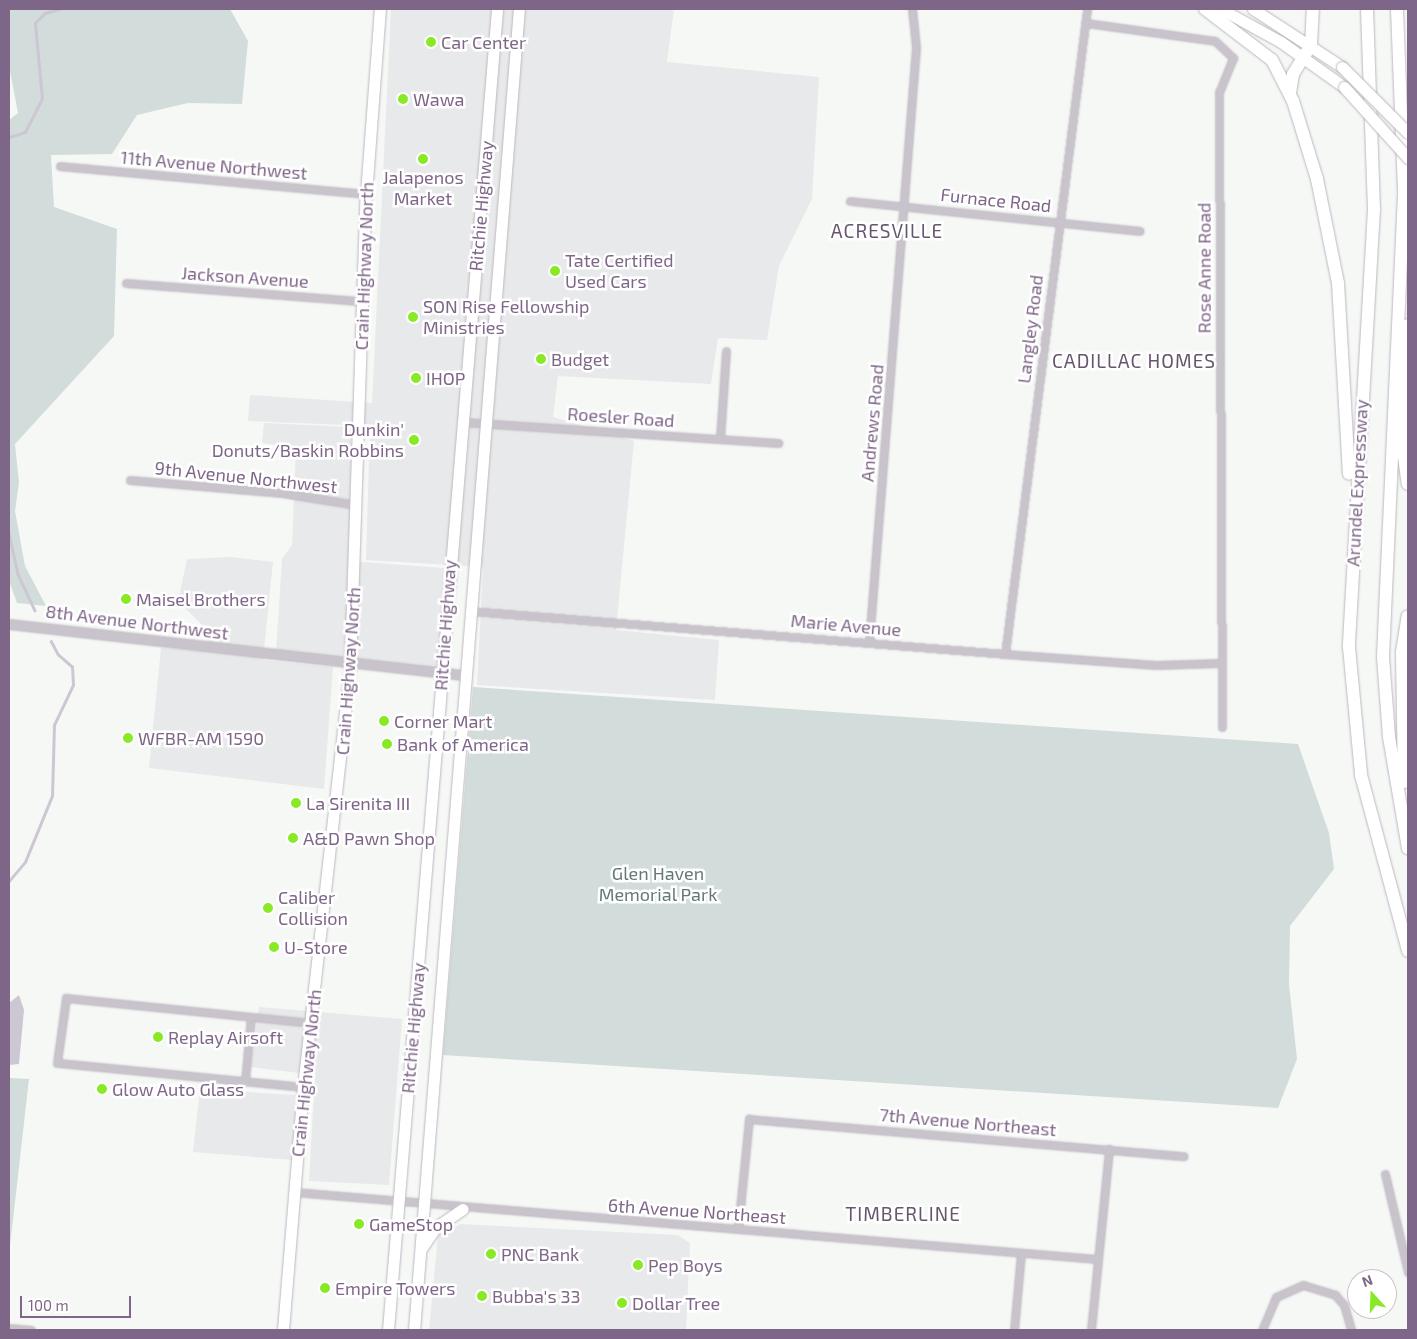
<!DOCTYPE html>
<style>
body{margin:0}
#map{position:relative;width:1417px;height:1339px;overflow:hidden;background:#f6f8f6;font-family:"Exo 2",sans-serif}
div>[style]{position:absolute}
.built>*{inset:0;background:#e8e9ea}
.green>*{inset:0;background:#d2dcdb}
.water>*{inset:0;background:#cdc7d4}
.stream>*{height:2.5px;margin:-1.25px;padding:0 1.25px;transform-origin:1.25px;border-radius:1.25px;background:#cdc7d4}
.roads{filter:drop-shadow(0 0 1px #bdb7c0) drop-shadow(0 0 1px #bdb7c0)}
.minor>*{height:7px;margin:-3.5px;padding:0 3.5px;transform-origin:3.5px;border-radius:3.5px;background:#c9c3cc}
.tertiary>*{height:9px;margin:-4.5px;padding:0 4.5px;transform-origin:4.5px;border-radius:4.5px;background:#c9c3cc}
.primary>*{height:11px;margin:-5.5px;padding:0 5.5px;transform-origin:5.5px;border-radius:5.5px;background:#fff}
.motorway>*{height:12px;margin:-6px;padding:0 6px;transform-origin:6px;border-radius:6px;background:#fff}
.bridges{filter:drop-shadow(0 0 1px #bdb7c0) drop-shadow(0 0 1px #bdb7c0)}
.primary-bridge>*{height:11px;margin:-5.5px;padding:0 5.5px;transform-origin:5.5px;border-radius:5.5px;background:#fff}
.dots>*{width:14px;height:14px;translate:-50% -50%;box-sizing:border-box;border:2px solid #fff;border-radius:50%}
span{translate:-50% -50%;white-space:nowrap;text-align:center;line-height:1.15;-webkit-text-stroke:5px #fff;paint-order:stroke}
.poi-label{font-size:18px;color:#7e6688}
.left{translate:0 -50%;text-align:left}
.right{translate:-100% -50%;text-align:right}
.street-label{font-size:18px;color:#7e6688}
.park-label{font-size:18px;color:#62787a}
.neighbourhood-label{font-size:19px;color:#66556d;letter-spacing:1px}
.frame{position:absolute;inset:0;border:10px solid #7e6688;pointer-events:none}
.north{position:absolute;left:1347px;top:1269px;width:50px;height:50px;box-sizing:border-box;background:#fff;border:1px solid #cbc2cf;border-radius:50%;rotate:340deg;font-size:14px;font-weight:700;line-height:20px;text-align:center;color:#7e6688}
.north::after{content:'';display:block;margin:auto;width:18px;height:22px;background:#88e925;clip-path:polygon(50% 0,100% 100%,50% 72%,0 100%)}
.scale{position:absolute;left:20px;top:1296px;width:111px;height:22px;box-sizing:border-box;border:2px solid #7e6688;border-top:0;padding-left:6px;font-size:15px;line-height:18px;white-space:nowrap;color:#7e6688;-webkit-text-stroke:4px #fff;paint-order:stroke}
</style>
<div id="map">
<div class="built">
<i style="clip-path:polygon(391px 9px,674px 9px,667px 62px,819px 77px,812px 199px,779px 266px,767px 340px,718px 338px,711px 384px,558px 376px,553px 417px,634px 441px,616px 630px,719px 640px,715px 700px,477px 685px,483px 567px,366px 560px,370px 426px,248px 421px,250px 395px,372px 403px)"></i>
<i style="clip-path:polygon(264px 423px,351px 427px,350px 561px,444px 568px,439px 669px,276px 652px,282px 559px,292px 545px,296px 448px,262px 443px)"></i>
<i style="clip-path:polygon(231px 557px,273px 562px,263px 660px,333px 667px,324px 789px,149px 768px,161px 648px,206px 651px,207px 630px,178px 601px,187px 559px)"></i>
<i style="clip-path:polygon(259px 1007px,402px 1019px,389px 1185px,309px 1181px,315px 1075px,251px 1067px)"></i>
<i style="clip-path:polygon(200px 1089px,296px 1095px,292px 1160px,193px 1152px)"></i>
<i style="clip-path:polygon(461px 1224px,678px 1235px,690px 1243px,686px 1330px,429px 1330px,438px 1235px)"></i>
</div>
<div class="green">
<i style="clip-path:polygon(9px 9px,230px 9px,248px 41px,242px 104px,188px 103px,137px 115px,112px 154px,51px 155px,54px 207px,117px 229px,114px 336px,15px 444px,19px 483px,15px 511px,25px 566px,46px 606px,17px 603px,9px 581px,9px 120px,18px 113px,9px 66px)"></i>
<i style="clip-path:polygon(473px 687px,1298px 744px,1329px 833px,1334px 869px,1290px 926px,1289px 984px,1297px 1059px,1278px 1108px,443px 1055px)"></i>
<i style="clip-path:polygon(9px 1078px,29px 1079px,9px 1255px)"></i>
</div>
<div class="water">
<i style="clip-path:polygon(19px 995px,24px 1010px,19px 1064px,9px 1065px,9px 1003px)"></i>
</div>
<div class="stream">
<i style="left:9px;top:137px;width:17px;rotate:-17deg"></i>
<i style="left:25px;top:132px;width:37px;rotate:-63deg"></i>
<i style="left:42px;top:99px;width:76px;rotate:-95.3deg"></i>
<i style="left:35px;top:23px;width:14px;rotate:-45deg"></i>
<i style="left:45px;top:13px;width:15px;rotate:-16deg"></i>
<i style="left:9px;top:533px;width:42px;rotate:77.6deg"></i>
<i style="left:18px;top:574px;width:40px;rotate:65deg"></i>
<i style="left:9px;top:881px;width:25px;rotate:-50deg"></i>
<i style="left:25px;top:862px;width:71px;rotate:-67.8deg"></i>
<i style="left:52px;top:796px;width:71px;rotate:-88.4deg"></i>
<i style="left:54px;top:725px;width:44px;rotate:-64.6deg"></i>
<i style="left:73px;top:685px;width:18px;rotate:-93deg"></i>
<i style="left:72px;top:667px;width:18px;rotate:-139deg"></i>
<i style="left:58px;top:655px;width:15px;rotate:-118deg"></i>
</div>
<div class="roads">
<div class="minor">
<i style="left:1086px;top:23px;width:130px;rotate:7.9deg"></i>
<i style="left:1215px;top:41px;width:25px;rotate:43deg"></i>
<i style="left:1233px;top:58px;width:37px;rotate:112deg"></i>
<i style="left:1219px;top:92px;width:635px;rotate:89.73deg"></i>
<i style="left:60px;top:166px;width:307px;rotate:5.2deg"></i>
<i style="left:850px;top:201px;width:291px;rotate:5.9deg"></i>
<i style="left:126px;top:283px;width:237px;rotate:4.4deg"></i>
<i style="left:462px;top:422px;width:317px;rotate:3.8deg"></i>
<i style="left:720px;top:439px;width:88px;rotate:-86.1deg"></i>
<i style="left:130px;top:480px;width:153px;rotate:4.9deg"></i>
<i style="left:282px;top:493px;width:76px;rotate:9.1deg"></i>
<i style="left:471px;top:611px;width:536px;rotate:4.6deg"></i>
<i style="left:1005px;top:654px;width:151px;rotate:4.2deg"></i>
<i style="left:1156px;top:665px;width:64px;rotate:-1.8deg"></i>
<i style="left:869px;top:642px;width:597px;rotate:-85.48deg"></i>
<i style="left:916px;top:47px;width:38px;rotate:-96deg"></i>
<i style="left:1005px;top:654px;width:650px;rotate:-82.75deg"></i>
<i style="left:245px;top:1081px;width:64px;rotate:-84.6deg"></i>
<i style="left:303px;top:1087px;width:247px;rotate:-174.4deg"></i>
<i style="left:57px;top:1063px;width:66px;rotate:-82.1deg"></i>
<i style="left:66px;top:998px;width:246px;rotate:5.8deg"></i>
<i style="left:1385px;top:1174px;width:101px;rotate:76.8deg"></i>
<i style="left:294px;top:1192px;width:806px;rotate:4.77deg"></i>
<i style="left:738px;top:1229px;width:111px;rotate:-84.3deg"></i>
<i style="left:749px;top:1119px;width:436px;rotate:4.9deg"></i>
<i style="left:9px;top:1328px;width:22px;rotate:5deg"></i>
<i style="left:1014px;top:1330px;width:77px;rotate:-84.8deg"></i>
<i style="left:1091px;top:1330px;width:182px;rotate:-84.3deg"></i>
<i style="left:1262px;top:1330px;width:36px;rotate:-67deg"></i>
<i style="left:1276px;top:1297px;width:30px;rotate:-24deg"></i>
<i style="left:1303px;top:1285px;width:34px;rotate:17deg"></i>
<i style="left:1335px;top:1295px;width:13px;rotate:48deg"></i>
<i style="left:1344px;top:1305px;width:26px;rotate:74deg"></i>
</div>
<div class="tertiary">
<i style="left:9px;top:624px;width:459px;rotate:6.4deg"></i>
</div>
<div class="primary">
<i style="left:1221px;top:9px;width:68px;rotate:28.8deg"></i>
<i style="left:1281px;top:42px;width:77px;rotate:35.5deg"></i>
<i style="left:1253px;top:9px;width:106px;rotate:33.1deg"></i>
<i style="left:421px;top:1249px;width:27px;rotate:-56deg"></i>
<i style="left:436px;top:1227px;width:32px;rotate:-34deg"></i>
<i style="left:283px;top:1330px;width:244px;rotate:-85.3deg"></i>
<i style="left:303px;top:1087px;width:425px;rotate:-83.6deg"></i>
<i style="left:350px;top:665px;width:471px;rotate:-88.1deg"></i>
<i style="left:366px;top:194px;width:186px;rotate:-85.7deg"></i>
<i style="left:388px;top:1330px;width:1325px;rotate:-85.28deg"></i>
<i style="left:414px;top:1330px;width:1325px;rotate:-85.46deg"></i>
</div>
<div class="motorway">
<i style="left:1205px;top:9px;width:84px;rotate:37.3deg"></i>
<i style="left:1272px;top:60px;width:46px;rotate:62.9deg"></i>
<i style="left:1293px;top:101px;width:82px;rotate:72.9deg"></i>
<i style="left:1317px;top:179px;width:106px;rotate:78.6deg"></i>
<i style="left:1338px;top:283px;width:191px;rotate:86.7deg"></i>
<i style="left:1367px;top:9px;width:200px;rotate:88deg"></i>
<i style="left:1374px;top:209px;width:439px;rotate:93.3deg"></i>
<i style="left:1349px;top:647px;width:129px;rotate:84.6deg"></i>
<i style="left:1361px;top:775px;width:182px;rotate:75deg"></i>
<i style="left:1397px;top:9px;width:185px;rotate:87.8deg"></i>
<i style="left:1404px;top:194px;width:463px;rotate:92.6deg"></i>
<i style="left:1383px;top:657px;width:80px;rotate:85.7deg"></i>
<i style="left:1389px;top:737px;width:113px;rotate:80.3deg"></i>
<i style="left:1290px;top:93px;width:19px;rotate:-81deg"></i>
<i style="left:1293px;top:74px;width:34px;rotate:-58deg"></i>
<i style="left:1311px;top:45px;width:36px;rotate:-87deg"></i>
<i style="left:1408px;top:325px;width:125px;rotate:92.3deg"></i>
<i style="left:1403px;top:450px;width:34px;rotate:82deg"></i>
<i style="left:1404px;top:782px;width:130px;rotate:-90.9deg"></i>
<i style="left:1402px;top:652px;width:36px;rotate:-81deg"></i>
</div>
</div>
<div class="bridges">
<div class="primary-bridge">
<i style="left:1342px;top:67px;width:93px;rotate:45deg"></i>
<i style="left:1344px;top:87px;width:96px;rotate:48deg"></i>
</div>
</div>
<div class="dots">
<i style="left:431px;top:42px;background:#88e925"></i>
<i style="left:403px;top:99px;background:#88e925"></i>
<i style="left:423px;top:159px;background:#88e925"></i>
<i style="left:555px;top:271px;background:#88e925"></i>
<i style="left:413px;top:317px;background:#88e925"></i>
<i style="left:541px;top:359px;background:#88e925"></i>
<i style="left:416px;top:378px;background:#88e925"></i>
<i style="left:414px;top:440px;background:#88e925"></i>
<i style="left:126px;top:599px;background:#88e925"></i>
<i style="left:384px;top:721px;background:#88e925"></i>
<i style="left:128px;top:738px;background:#88e925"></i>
<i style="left:387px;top:744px;background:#88e925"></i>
<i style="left:296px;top:803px;background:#88e925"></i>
<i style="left:293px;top:838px;background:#88e925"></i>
<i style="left:268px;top:908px;background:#88e925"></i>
<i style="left:274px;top:947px;background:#88e925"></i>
<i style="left:158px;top:1037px;background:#88e925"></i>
<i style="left:102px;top:1089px;background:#88e925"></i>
<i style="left:359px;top:1224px;background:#88e925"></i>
<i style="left:491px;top:1254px;background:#88e925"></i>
<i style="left:638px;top:1265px;background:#88e925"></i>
<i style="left:325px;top:1288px;background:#88e925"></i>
<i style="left:482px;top:1296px;background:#88e925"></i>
<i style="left:622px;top:1303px;background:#88e925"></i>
</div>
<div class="poi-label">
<span class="left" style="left:441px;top:42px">Car Center</span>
<span class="left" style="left:413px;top:99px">Wawa</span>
<span style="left:423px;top:188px">Jalapenos<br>Market</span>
<span class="left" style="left:565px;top:271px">Tate Certified<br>Used Cars</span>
<span class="left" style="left:423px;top:317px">SON Rise Fellowship<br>Ministries</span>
<span class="left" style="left:551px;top:359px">Budget</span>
<span class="left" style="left:426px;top:378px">IHOP</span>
<span class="right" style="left:404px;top:440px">Dunkin'<br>Donuts/Baskin Robbins</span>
<span class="left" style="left:136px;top:599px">Maisel Brothers</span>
<span class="left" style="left:394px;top:721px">Corner Mart</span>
<span class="left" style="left:138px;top:738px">WFBR-AM 1590</span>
<span class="left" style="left:397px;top:744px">Bank of America</span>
<span class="left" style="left:306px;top:803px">La Sirenita III</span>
<span class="left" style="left:303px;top:838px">A&amp;D Pawn Shop</span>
<span class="left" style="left:278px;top:908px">Caliber<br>Collision</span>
<span class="left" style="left:284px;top:947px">U-Store</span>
<span class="left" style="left:168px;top:1037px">Replay Airsoft</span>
<span class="left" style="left:112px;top:1089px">Glow Auto Glass</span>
<span class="left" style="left:369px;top:1224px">GameStop</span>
<span class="left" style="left:501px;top:1254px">PNC Bank</span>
<span class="left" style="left:648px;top:1265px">Pep Boys</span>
<span class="left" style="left:335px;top:1288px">Empire Towers</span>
<span class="left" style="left:492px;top:1296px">Bubba's 33</span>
<span class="left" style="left:632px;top:1303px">Dollar Tree</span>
</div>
<div class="street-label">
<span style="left:214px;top:165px;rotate:5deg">11th Avenue Northwest</span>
<span style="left:996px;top:200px;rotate:6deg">Furnace Road</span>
<span style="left:481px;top:206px;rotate:-85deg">Ritchie Highway</span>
<span style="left:364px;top:266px;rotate:-88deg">Crain Highway North</span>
<span style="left:1204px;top:268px;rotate:-90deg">Rose Anne Road</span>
<span style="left:245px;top:277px;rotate:4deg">Jackson Avenue</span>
<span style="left:1030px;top:329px;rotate:-83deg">Langley Road</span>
<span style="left:621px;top:417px;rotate:4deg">Roesler Road</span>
<span style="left:872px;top:423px;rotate:-85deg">Andrews Road</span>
<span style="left:246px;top:477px;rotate:6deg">9th Avenue Northwest</span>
<span style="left:1357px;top:483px;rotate:-87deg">Arundel Expressway</span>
<span style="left:137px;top:622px;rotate:7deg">8th Avenue Northwest</span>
<span style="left:445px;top:625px;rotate:-86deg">Ritchie Highway</span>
<span style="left:846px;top:625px;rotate:5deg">Marie Avenue</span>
<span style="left:348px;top:671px;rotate:-86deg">Crain Highway North</span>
<span style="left:413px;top:1028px;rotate:-85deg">Ritchie Highway</span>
<span style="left:306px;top:1073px;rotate:-84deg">Crain Highway North</span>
<span style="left:968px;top:1122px;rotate:5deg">7th Avenue Northeast</span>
<span style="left:697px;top:1211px;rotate:4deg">6th Avenue Northeast</span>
</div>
<div class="park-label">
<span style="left:658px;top:884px">Glen Haven<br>Memorial Park</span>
</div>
<div class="neighbourhood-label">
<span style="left:887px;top:231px">ACRESVILLE</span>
<span style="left:1134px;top:361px">CADILLAC HOMES</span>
<span style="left:903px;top:1214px">TIMBERLINE</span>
</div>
<div class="frame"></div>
<div class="north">N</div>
<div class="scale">100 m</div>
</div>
